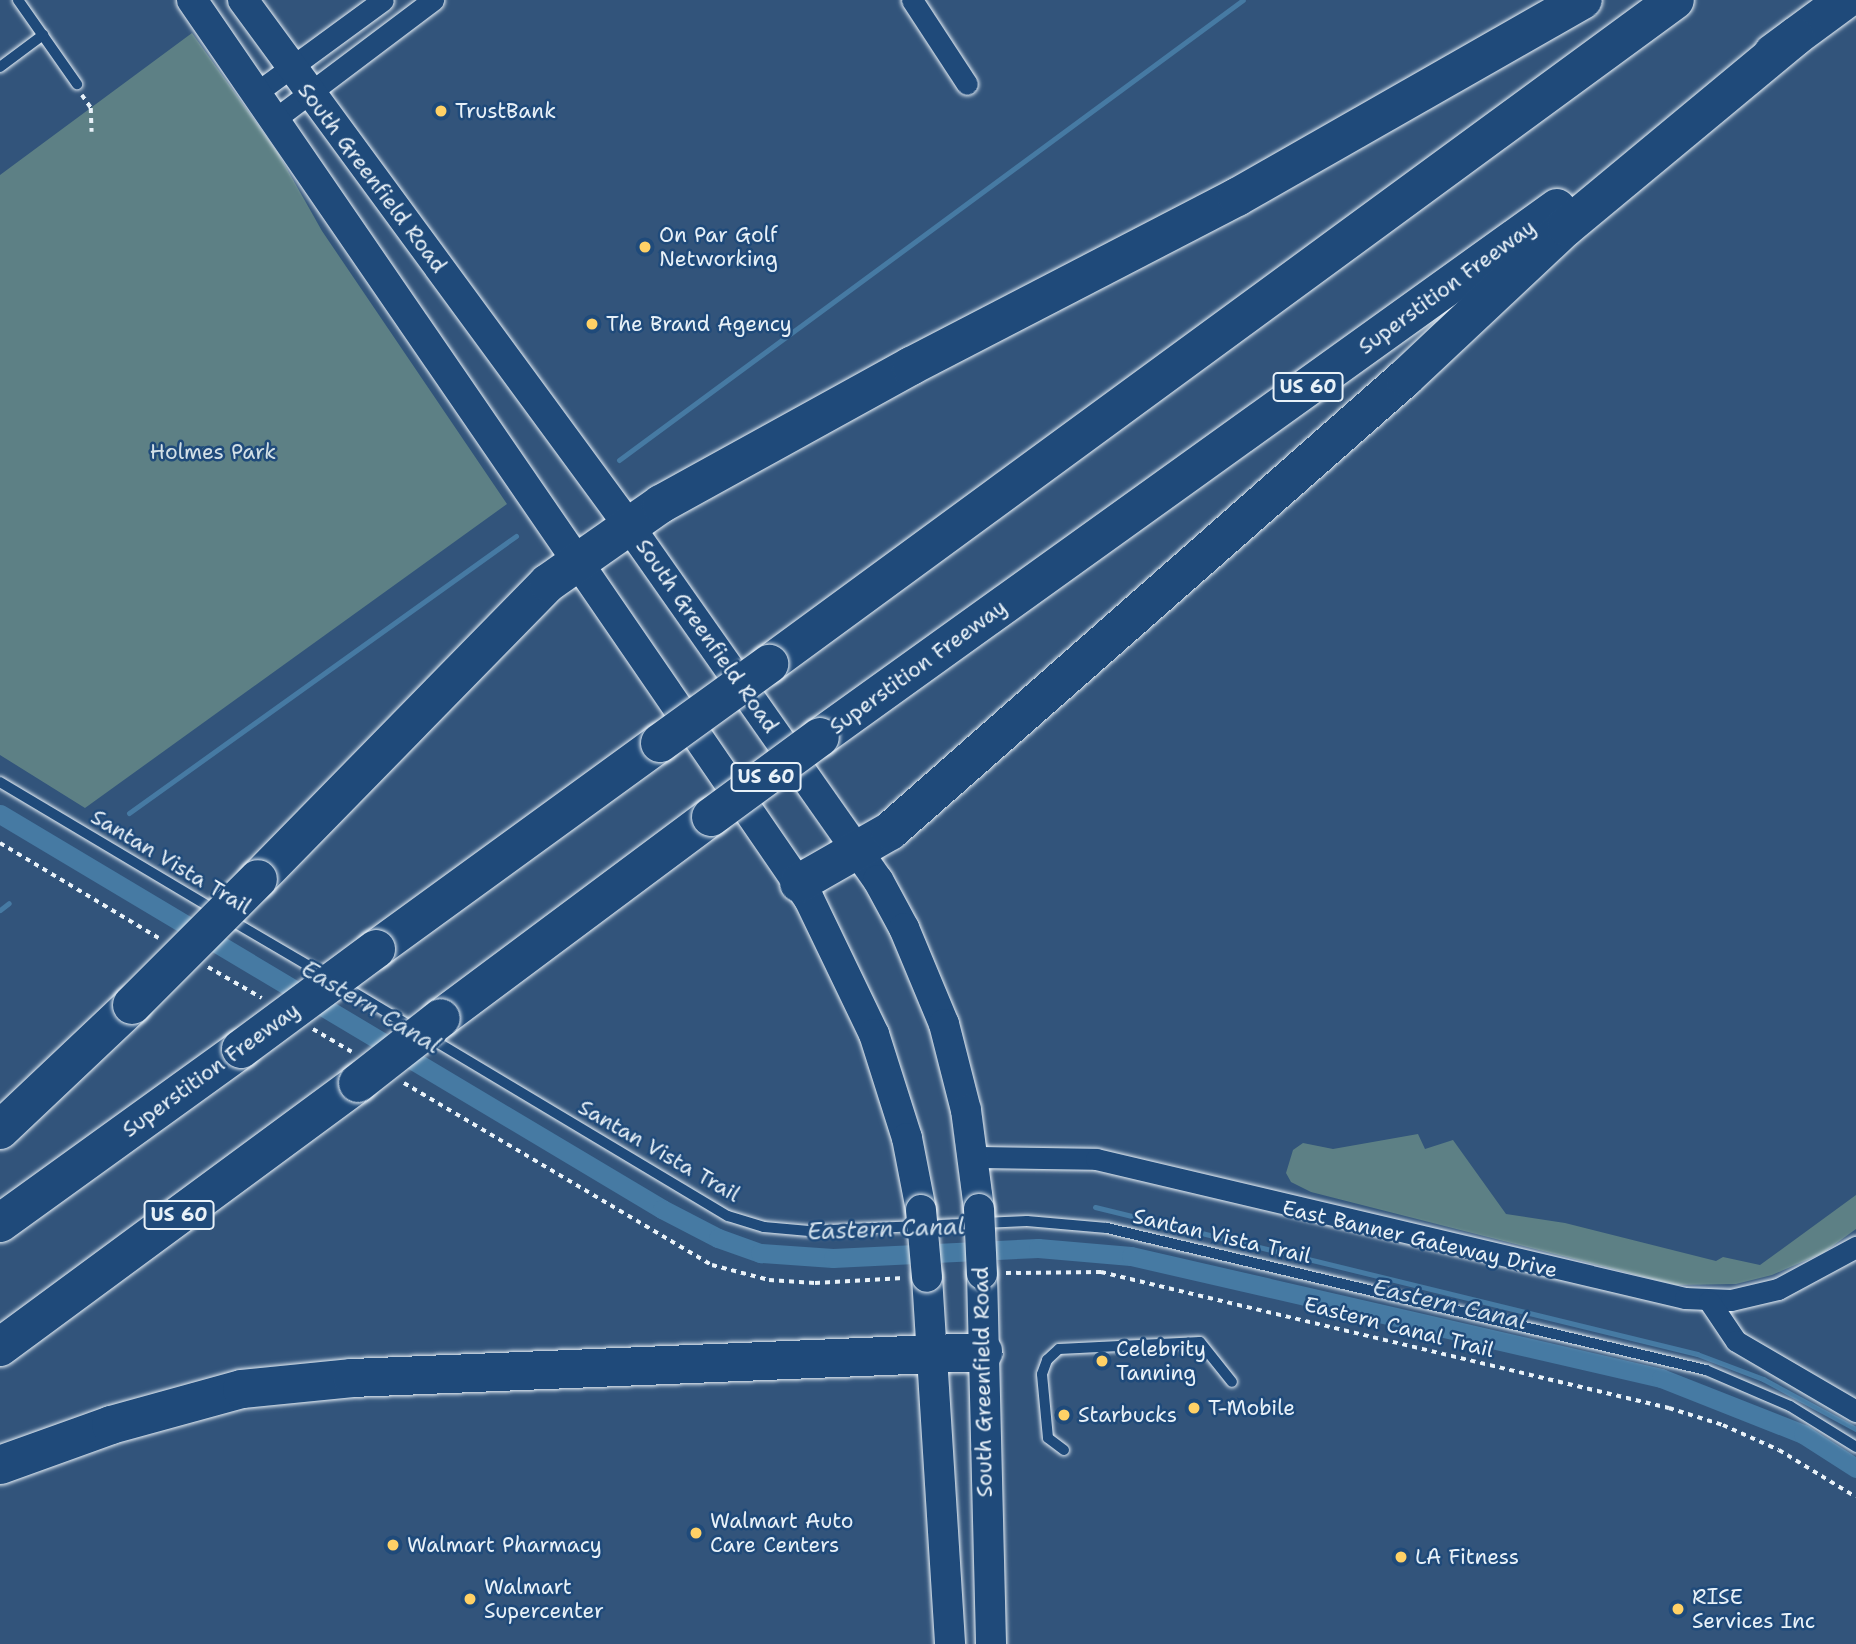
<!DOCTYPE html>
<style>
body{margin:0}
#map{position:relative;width:1856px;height:1644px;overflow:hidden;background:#32547b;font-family:"Shantell Sans",sans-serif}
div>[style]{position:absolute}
.green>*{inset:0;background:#5d8085}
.stream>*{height:5px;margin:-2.5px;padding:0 2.5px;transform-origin:2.5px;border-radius:2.5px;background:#467aa3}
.canal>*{height:19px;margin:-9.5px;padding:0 9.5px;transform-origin:9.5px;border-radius:9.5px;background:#467aa3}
.path>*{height:3.5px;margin-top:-1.75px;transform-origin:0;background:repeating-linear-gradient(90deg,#e8f1f8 0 5px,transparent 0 10px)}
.roads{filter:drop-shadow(0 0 2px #e8f1f8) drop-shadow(0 0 2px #e8f1f8)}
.service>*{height:10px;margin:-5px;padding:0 5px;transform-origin:5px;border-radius:5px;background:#1f4a7a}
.minor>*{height:21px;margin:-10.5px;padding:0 10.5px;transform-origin:10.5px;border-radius:10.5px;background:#1f4a7a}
.secondary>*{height:30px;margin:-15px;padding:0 15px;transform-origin:15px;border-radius:15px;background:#1f4a7a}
.motorway>*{height:38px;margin:-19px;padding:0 19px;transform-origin:19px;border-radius:19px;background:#1f4a7a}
.bridges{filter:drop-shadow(0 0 2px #e8f1f8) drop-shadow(0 0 2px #e8f1f8)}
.secondary-bridge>*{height:30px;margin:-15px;padding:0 15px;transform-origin:15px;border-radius:15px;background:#1f4a7a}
.motorway-bridge>*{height:38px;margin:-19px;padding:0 19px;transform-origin:19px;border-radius:19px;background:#1f4a7a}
.dots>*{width:19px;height:19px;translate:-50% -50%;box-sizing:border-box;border:4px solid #1f4a7a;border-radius:50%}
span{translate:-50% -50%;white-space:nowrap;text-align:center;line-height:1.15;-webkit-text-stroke:5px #1f4a7a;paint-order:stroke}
.shield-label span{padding:2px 5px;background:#1f4a7a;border:2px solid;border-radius:5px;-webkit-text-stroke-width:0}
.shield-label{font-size:19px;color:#e8f1f8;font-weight:700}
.poi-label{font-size:21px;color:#e8f1f8}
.left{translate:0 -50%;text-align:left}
.street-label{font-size:21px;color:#e8f1f8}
.park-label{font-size:21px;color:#d3e0e7}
.water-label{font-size:23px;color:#d0dfeb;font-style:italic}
</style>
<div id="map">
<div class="green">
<i style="clip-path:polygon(192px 33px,278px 153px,322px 231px,507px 504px,85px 808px,0 755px,0 175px)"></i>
<i style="clip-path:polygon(1418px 1134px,1425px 1149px,1453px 1140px,1506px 1214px,1565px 1223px,1716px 1261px,1723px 1257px,1760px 1265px,1856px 1195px,1856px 1229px,1823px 1253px,1772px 1275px,1736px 1284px,1676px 1285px,1311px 1192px,1291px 1182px,1286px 1173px,1293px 1150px,1303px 1143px,1333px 1149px)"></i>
</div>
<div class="stream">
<i style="left:619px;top:460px;width:775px;rotate:-36.4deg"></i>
<i style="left:129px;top:813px;width:476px;rotate:-35.6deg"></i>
<i style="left:0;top:910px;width:11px;rotate:-38deg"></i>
<i style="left:1095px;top:1207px;width:620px;rotate:13.72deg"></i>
<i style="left:1697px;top:1354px;width:71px;rotate:20.7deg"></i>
<i style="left:1763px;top:1379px;width:106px;rotate:28.3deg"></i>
</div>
<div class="canal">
<i style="left:0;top:814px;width:771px;rotate:30.82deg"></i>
<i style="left:662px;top:1209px;width:63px;rotate:27.4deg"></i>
<i style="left:718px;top:1238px;width:45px;rotate:19.7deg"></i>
<i style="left:760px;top:1253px;width:73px;rotate:3.9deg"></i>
<i style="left:833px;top:1258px;width:205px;rotate:-2.8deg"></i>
<i style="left:1038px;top:1248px;width:93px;rotate:4.9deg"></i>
<i style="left:1131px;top:1256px;width:544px;rotate:12.96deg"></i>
<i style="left:1661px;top:1378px;width:153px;rotate:21.5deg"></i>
<i style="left:1803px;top:1434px;width:63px;rotate:32.7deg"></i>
</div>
<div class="path">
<i style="left:82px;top:95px;width:16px;rotate:55deg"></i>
<i style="left:91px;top:108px;width:24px;rotate:88deg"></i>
<i style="left:0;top:843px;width:185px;rotate:30.9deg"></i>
<i style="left:208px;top:967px;width:62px;rotate:29.9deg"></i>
<i style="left:313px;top:1029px;width:45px;rotate:30.5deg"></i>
<i style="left:404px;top:1083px;width:358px;rotate:30.6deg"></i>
<i style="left:712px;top:1265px;width:59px;rotate:14.7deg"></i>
<i style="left:769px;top:1280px;width:46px;rotate:3.7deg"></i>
<i style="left:815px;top:1283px;width:89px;rotate:-3.2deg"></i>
<i style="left:1006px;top:1273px;width:95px;rotate:-0.6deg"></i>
<i style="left:1101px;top:1272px;width:584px;rotate:13.47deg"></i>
<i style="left:1669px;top:1408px;width:57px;rotate:17.5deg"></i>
<i style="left:1723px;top:1425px;width:61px;rotate:24.1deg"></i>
<i style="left:1779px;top:1450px;width:90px;rotate:31.4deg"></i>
</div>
<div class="roads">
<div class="service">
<i style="left:18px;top:0;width:103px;rotate:54.9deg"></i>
<i style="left:0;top:67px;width:54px;rotate:-36.7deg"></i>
<i style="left:0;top:782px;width:250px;rotate:30.8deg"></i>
<i style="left:229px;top:919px;width:113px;rotate:30.4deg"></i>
<i style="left:340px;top:984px;width:452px;rotate:30.9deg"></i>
<i style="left:728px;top:1216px;width:38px;rotate:17deg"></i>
<i style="left:764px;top:1227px;width:45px;rotate:5.1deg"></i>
<i style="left:809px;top:1231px;width:218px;rotate:-2.6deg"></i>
<i style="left:1027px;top:1221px;width:80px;rotate:5deg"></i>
<i style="left:1107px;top:1228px;width:616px;rotate:13.34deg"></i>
<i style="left:1706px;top:1370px;width:91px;rotate:23.2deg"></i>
<i style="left:1790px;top:1406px;width:78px;rotate:31.8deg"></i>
<i style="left:1064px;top:1450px;width:20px;rotate:-143deg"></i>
<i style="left:1048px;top:1438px;width:64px;rotate:-95.4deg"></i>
<i style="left:1042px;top:1374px;width:15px;rotate:-70deg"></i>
<i style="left:1047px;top:1360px;width:16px;rotate:-43deg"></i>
<i style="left:1059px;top:1349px;width:141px;rotate:-2.8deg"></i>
<i style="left:1200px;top:1342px;width:51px;rotate:51.3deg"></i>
</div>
<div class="minor">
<i style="left:912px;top:0;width:100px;rotate:56.8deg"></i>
<i style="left:256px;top:93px;width:157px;rotate:-36.2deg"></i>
<i style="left:275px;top:119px;width:198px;rotate:-37deg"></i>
<i style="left:974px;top:1157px;width:122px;rotate:0.9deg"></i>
<i style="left:1096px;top:1159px;width:605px;rotate:13.28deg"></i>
<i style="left:1685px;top:1298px;width:46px;rotate:2.5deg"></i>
<i style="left:1731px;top:1300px;width:48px;rotate:-13.2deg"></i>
<i style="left:1778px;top:1289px;width:89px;rotate:-28.3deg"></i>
<i style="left:1709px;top:1301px;width:48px;rotate:56deg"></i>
<i style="left:1736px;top:1341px;width:139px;rotate:30.3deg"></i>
</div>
<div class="secondary">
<i style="left:192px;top:0;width:1090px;rotate:55.54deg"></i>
<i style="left:809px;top:899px;width:150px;rotate:64.3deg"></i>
<i style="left:874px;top:1034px;width:109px;rotate:72.4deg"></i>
<i style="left:907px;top:1138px;width:73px;rotate:79deg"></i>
<i style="left:243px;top:0;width:652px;rotate:53.73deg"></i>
<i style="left:629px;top:526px;width:433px;rotate:54.9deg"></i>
<i style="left:878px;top:880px;width:55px;rotate:61.6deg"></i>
<i style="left:904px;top:928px;width:104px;rotate:67.4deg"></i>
<i style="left:944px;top:1024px;width:89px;rotate:75.7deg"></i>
<i style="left:966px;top:1110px;width:100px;rotate:82.5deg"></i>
<i style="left:982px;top:1274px;width:370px;rotate:88.6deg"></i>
<i style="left:927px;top:1277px;width:368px;rotate:86.4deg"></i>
</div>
<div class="motorway">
<i style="left:1773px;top:53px;width:89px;rotate:-36.4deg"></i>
<i style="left:769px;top:664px;width:1123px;rotate:-36.24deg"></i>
<i style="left:820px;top:737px;width:907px;rotate:-35.67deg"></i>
<i style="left:258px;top:879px;width:414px;rotate:-45.6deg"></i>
<i style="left:548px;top:583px;width:138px;rotate:-35deg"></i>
<i style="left:661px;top:504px;width:286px;rotate:-28.9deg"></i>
<i style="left:911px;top:366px;width:367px;rotate:-27.4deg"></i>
<i style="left:1237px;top:197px;width:398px;rotate:-29.7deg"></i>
<i style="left:799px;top:883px;width:105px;rotate:-29.7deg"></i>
<i style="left:890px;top:831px;width:686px;rotate:-41.34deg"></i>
<i style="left:1405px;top:378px;width:221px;rotate:-43.2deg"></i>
<i style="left:1566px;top:227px;width:298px;rotate:-39.7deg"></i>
<i style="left:376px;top:949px;width:351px;rotate:-36deg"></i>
<i style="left:441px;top:1018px;width:337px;rotate:-36.7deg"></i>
<i style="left:0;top:1130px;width:182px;rotate:-43.4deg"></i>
<i style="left:0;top:1223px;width:297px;rotate:-35.8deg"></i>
<i style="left:0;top:1347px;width:445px;rotate:-36.4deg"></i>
<i style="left:0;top:1465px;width:118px;rotate:-19.8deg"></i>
<i style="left:111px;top:1425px;width:136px;rotate:-15.4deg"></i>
<i style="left:242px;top:1389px;width:111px;rotate:-5.7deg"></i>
<i style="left:352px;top:1378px;width:632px;rotate:-2.36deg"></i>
</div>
</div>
<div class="bridges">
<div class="secondary-bridge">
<i style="left:979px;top:1209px;width:65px;rotate:87.4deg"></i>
<i style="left:921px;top:1210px;width:67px;rotate:84.9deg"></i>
</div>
<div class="motorway-bridge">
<i style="left:660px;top:743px;width:135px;rotate:-35.9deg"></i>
<i style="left:711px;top:817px;width:135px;rotate:-36.3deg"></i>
<i style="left:132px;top:1005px;width:178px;rotate:-45deg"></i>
<i style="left:241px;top:1049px;width:168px;rotate:-36.5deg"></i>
<i style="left:358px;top:1083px;width:105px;rotate:-38.1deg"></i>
</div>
</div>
<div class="dots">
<i style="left:441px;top:111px;background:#ffd166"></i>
<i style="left:645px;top:247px;background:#ffd166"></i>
<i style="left:592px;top:324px;background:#ffd166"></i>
<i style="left:1102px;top:1361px;background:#ffd166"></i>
<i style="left:1194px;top:1408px;background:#ffd166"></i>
<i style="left:1064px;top:1415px;background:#ffd166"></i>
<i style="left:696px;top:1533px;background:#ffd166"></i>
<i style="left:393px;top:1545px;background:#ffd166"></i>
<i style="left:1401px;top:1557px;background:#ffd166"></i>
<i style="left:470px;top:1599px;background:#ffd166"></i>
<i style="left:1678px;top:1609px;background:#ffd166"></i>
</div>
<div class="shield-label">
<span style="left:1308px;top:387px">US 60</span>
<span style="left:766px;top:777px">US 60</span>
<span style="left:179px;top:1215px">US 60</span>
</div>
<div class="poi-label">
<span class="left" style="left:455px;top:111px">TrustBank</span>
<span class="left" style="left:659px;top:247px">On Par Golf<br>Networking</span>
<span class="left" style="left:606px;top:324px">The Brand Agency</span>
<span class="left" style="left:1116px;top:1361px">Celebrity<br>Tanning</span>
<span class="left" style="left:1208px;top:1408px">T-Mobile</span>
<span class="left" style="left:1078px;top:1415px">Starbucks</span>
<span class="left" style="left:710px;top:1533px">Walmart Auto<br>Care Centers</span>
<span class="left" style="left:407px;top:1545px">Walmart Pharmacy</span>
<span class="left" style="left:1415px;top:1557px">LA Fitness</span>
<span class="left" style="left:484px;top:1599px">Walmart<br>Supercenter</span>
<span class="left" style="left:1692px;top:1609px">RISE<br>Services Inc</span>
</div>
<div class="street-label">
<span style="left:372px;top:178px;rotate:53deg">South Greenfield Road</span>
<span style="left:1447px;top:287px;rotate:-36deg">Superstition Freeway</span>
<span style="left:707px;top:636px;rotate:55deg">South Greenfield Road</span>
<span style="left:918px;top:667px;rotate:-36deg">Superstition Freeway</span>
<span style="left:171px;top:862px;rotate:31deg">Santan Vista Trail</span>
<span style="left:211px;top:1070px;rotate:-36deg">Superstition Freeway</span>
<span style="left:659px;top:1151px;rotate:30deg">Santan Vista Trail</span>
<span style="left:1222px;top:1236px;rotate:13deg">Santan Vista Trail</span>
<span style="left:1420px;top:1239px;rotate:13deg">East Banner Gateway Drive</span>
<span style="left:1399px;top:1327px;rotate:14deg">Eastern Canal Trail</span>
<span style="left:983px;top:1382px;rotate:-91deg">South Greenfield Road</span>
</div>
<div class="park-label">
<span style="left:213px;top:452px">Holmes Park</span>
</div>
<div class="water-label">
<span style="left:371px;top:1007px;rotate:31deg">Eastern Canal</span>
<span style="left:886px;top:1229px;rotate:-2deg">Eastern Canal</span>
<span style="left:1450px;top:1304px;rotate:13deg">Eastern Canal</span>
</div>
</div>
